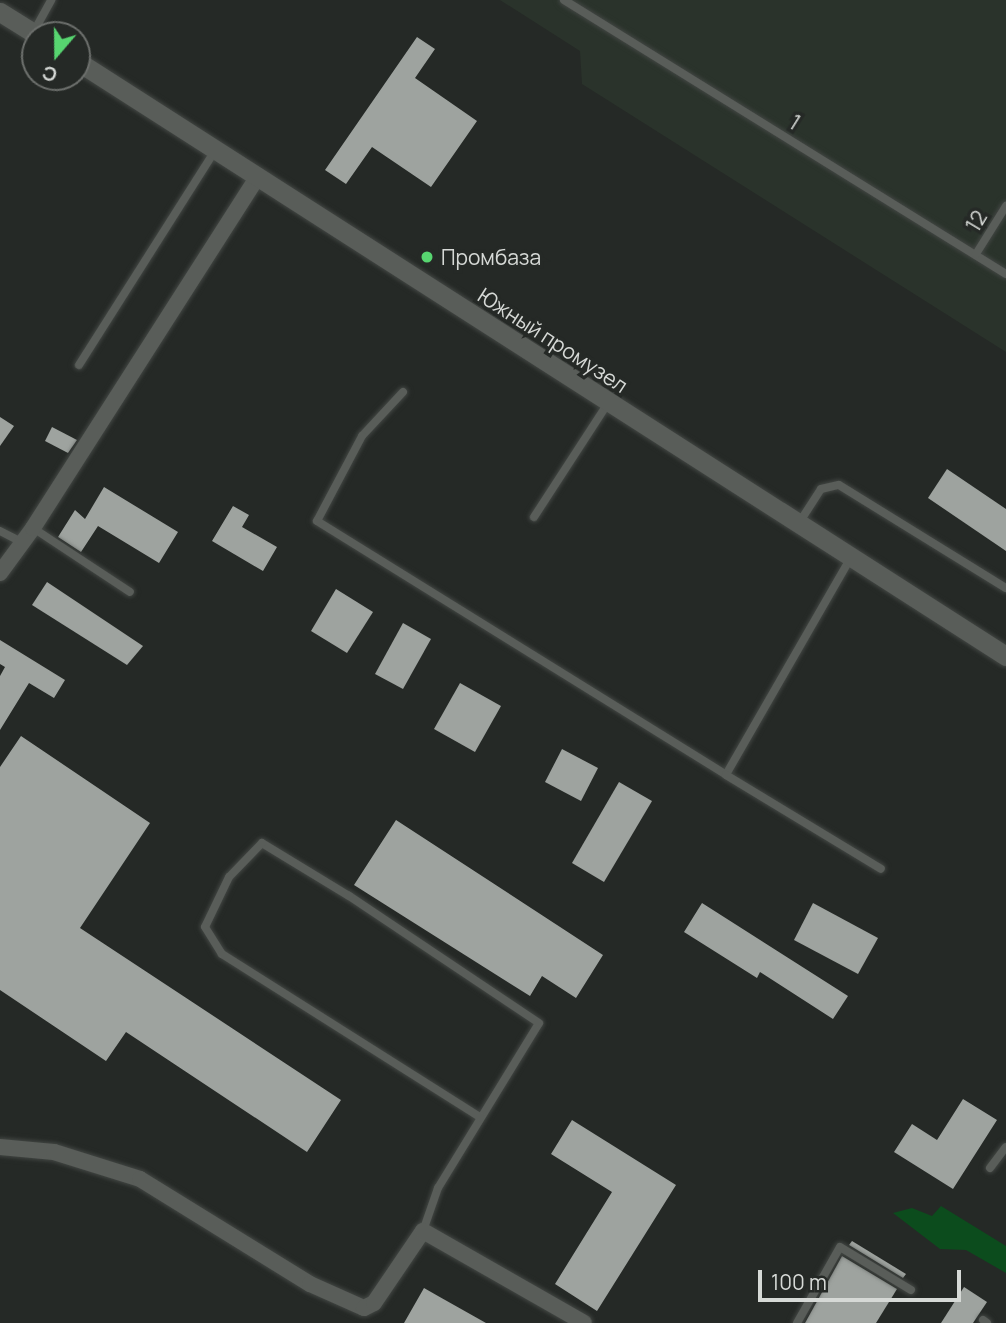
<!DOCTYPE html>
<meta charset="utf-8">
<style>
body{margin:0}
#map{position:relative;width:1006px;height:1323px;overflow:hidden;background:#252926;font-family:Manrope,sans-serif}
div>[style]{position:absolute}
.built>*{inset:0;background:#2a332b}
.green>*{inset:0;background:#0c4c1d}
.building>*{inset:0;background:#9ea39f}
.roads{filter:drop-shadow(0 0 2px #424643) drop-shadow(0 0 2px #424643)}
.service>*{height:8px;margin:-4px;padding:0 4px;transform-origin:4px;border-radius:4px;background:#595d59}
.minor>*{height:16px;margin:-8px;padding:0 8px;transform-origin:8px;border-radius:8px;background:#595d59}
.tertiary>*{height:19px;margin:-9.5px;padding:0 9.5px;transform-origin:9.5px;border-radius:9.5px;background:#595d59}
.dots>*{width:19px;height:19px;translate:-50% -50%;box-sizing:border-box;border:4px solid #252926;border-radius:50%}
span{translate:-50% -50%;white-space:nowrap;text-align:center;line-height:1.15;-webkit-text-stroke:7px #252926;paint-order:stroke}
.street-label{font-size:21px;color:#d6d9d6}
.poi-label{font-size:21px;color:#d6d9d6}
.left{translate:0 -50%;text-align:left}
.north{position:absolute;left:21px;top:21px;width:70px;height:70px;box-sizing:border-box;background:#252926;border:2px solid #6c6f6c;border-radius:50%;rotate:200deg;font-size:19px;font-weight:700;line-height:28px;text-align:center;color:#d6d9d6}
.north::after{content:'';display:block;margin:auto;width:24px;height:32px;background:#57d570;clip-path:polygon(50% 0,100% 100%,50% 72%,0 100%)}
.scale{position:absolute;left:758px;top:1270px;width:203px;height:32px;box-sizing:border-box;border:4px solid #d6d9d6;border-top:0;padding-left:9px;font-size:21px;line-height:24px;white-space:nowrap;color:#d6d9d6;-webkit-text-stroke:5px #252926;paint-order:stroke}
</style>
<div id="map">
<div class="built">
<i style="clip-path:polygon(500px 0,1006px 0,1006px 352px,582px 84px,580px 51px)"></i>
</div>
<div class="green">
<i style="clip-path:polygon(941px 1206px,1006px 1246px,1006px 1273px,966px 1250px,940px 1249px,893px 1213px,912px 1208px,932px 1216px)"></i>
</div>
<div class="building">
<i style="clip-path:polygon(417px 37px,435px 49px,415px 78px,477px 121px,431px 187px,372px 147px,346px 184px,325px 170px)"></i>
<i style="clip-path:polygon(0 417px,14px 426px,0 446px)"></i>
<i style="clip-path:polygon(52px 427px,77px 440px,68px 453px,45px 441px)"></i>
<i style="clip-path:polygon(947px 469px,1006px 509px,1006px 551px,928px 498px)"></i>
<i style="clip-path:polygon(104px 487px,178px 532px,159px 563px,98px 526px,81px 552px,58px 537px,75px 510px,85px 519px)"></i>
<i style="clip-path:polygon(233px 506px,249px 515px,242px 527px,277px 547px,263px 571px,212px 541px)"></i>
<i style="clip-path:polygon(47px 582px,143px 646px,127px 665px,32px 605px)"></i>
<i style="clip-path:polygon(336px 589px,373px 612px,347px 653px,311px 631px)"></i>
<i style="clip-path:polygon(403px 623px,431px 639px,403px 689px,375px 674px)"></i>
<i style="clip-path:polygon(0 640px,65px 680px,54px 698px,29px 683px,0 730px,0 676px,5px 667px,0 664px)"></i>
<i style="clip-path:polygon(460px 683px,501px 706px,475px 752px,434px 729px)"></i>
<i style="clip-path:polygon(21px 736px,150px 823px,80px 928px,341px 1100px,307px 1152px,126px 1032px,106px 1061px,0 990px,0 767px)"></i>
<i style="clip-path:polygon(562px 749px,598px 768px,581px 801px,545px 782px)"></i>
<i style="clip-path:polygon(619px 782px,652px 801px,604px 882px,572px 863px)"></i>
<i style="clip-path:polygon(396px 820px,603px 955px,576px 998px,542px 976px,530px 996px,354px 885px)"></i>
<i style="clip-path:polygon(702px 903px,848px 996px,833px 1019px,760px 972px,757px 978px,684px 932px)"></i>
<i style="clip-path:polygon(813px 903px,878px 938px,858px 974px,794px 940px)"></i>
<i style="clip-path:polygon(963px 1099px,997px 1120px,953px 1189px,894px 1152px,912px 1124px,937px 1140px)"></i>
<i style="clip-path:polygon(572px 1120px,676px 1185px,597px 1311px,555px 1284px,612px 1192px,551px 1154px)"></i>
<i style="clip-path:polygon(852px 1241px,906px 1274px,903px 1278px,849px 1245px)"></i>
<i style="clip-path:polygon(842px 1256px,897px 1289px,876px 1323px,805px 1323px)"></i>
<i style="clip-path:polygon(964px 1287px,987px 1302px,973px 1323px,941px 1323px)"></i>
<i style="clip-path:polygon(424px 1288px,438px 1296px,486px 1323px,404px 1323px)"></i>
</div>
<div class="roads">
<div class="service">
<i style="left:564px;top:0;width:520px;rotate:31.8deg"></i>
<i style="left:33px;top:33px;width:38px;rotate:-61deg"></i>
<i style="left:976px;top:254px;width:57px;rotate:-58deg"></i>
<i style="left:79px;top:365px;width:256px;rotate:-57.6deg"></i>
<i style="left:403px;top:392px;width:60px;rotate:133deg"></i>
<i style="left:362px;top:436px;width:96px;rotate:117.9deg"></i>
<i style="left:317px;top:521px;width:481px;rotate:31.8deg"></i>
<i style="left:534px;top:517px;width:136px;rotate:-57deg"></i>
<i style="left:799px;top:523px;width:40px;rotate:-57.1deg"></i>
<i style="left:821px;top:489px;width:18px;rotate:-13deg"></i>
<i style="left:839px;top:485px;width:196px;rotate:31.7deg"></i>
<i style="left:33px;top:528px;width:116px;rotate:33.4deg"></i>
<i style="left:0;top:531px;width:25px;rotate:27deg"></i>
<i style="left:850px;top:559px;width:249px;rotate:119.9deg"></i>
<i style="left:726px;top:775px;width:181px;rotate:31.2deg"></i>
<i style="left:990px;top:1168px;width:26px;rotate:-53deg"></i>
<i style="left:423px;top:1231px;width:46px;rotate:-70.8deg"></i>
<i style="left:438px;top:1188px;width:193px;rotate:-58.5deg"></i>
<i style="left:539px;top:1023px;width:229px;rotate:-146.2deg"></i>
<i style="left:349px;top:896px;width:102px;rotate:-148.7deg"></i>
<i style="left:262px;top:843px;width:47px;rotate:134.1deg"></i>
<i style="left:229px;top:877px;width:55px;rotate:115.6deg"></i>
<i style="left:205px;top:927px;width:32px;rotate:58deg"></i>
<i style="left:222px;top:954px;width:305px;rotate:32.3deg"></i>
<i style="left:983px;top:1320px;width:5px;rotate:37deg"></i>
<i style="left:797px;top:1323px;width:87px;rotate:-60.5deg"></i>
<i style="left:840px;top:1247px;width:83px;rotate:31.2deg"></i>
</div>
<div class="minor">
<i style="left:0;top:573px;width:56px;rotate:-53.7deg"></i>
<i style="left:33px;top:528px;width:418px;rotate:-57.4deg"></i>
<i style="left:0;top:1147px;width:54px;rotate:5.3deg"></i>
<i style="left:54px;top:1152px;width:90px;rotate:17.4deg"></i>
<i style="left:140px;top:1179px;width:200px;rotate:31.7deg"></i>
<i style="left:310px;top:1284px;width:59px;rotate:24deg"></i>
<i style="left:364px;top:1308px;width:11px;rotate:-27deg"></i>
<i style="left:374px;top:1303px;width:87px;rotate:-55.8deg"></i>
<i style="left:423px;top:1231px;width:185px;rotate:29.7deg"></i>
</div>
<div class="tertiary">
<i style="left:0;top:12px;width:44px;rotate:31.9deg"></i>
<i style="left:77px;top:61px;width:1103px;rotate:32.64deg"></i>
</div>
</div>
<div class="dots">
<i style="left:427px;top:257px;background:#57d570"></i>
</div>
<div class="street-label">
<span style="left:795px;top:122px;rotate:32deg">1</span>
<span style="left:976px;top:221px;rotate:-59deg">12</span>
<span style="left:553px;top:340px;rotate:33deg">Южный промузел</span>
</div>
<div class="poi-label">
<span class="left" style="left:441px;top:257px">Промбаза</span>
</div>
<div class="north">С</div>
<div class="scale">100 m</div>
</div>
